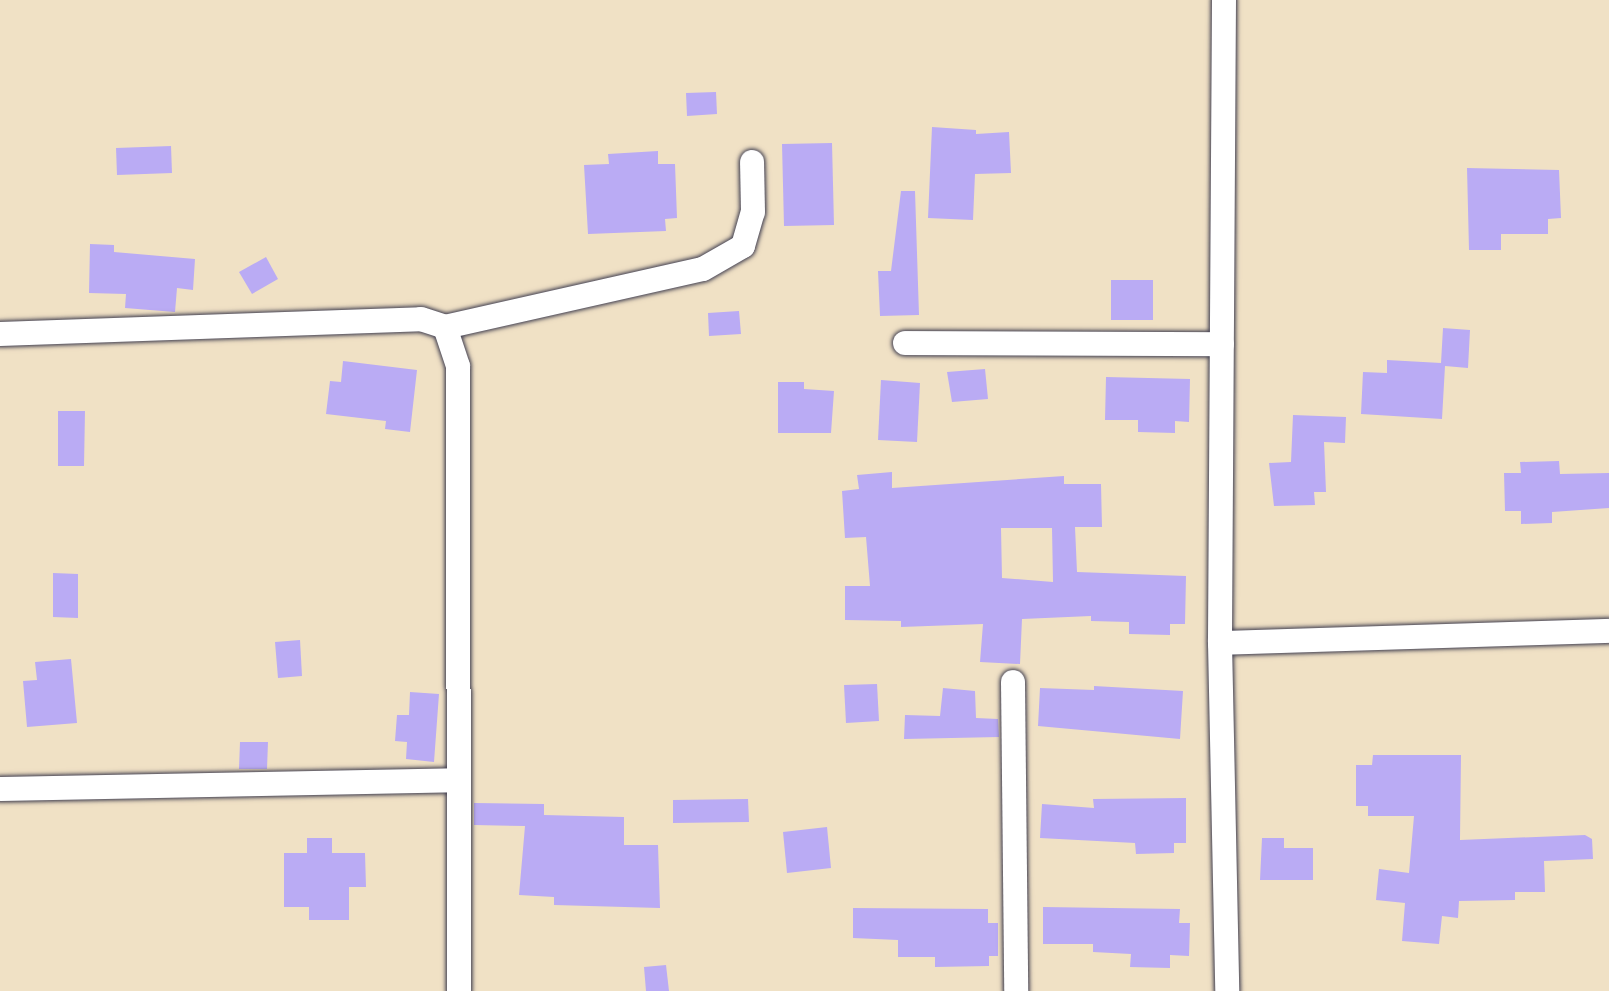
<!DOCTYPE html>
<style>
body{margin:0}
#map{position:relative;width:1609px;height:991px;overflow:hidden;background:#f0e1c5;font-family:"IM FELL Double Pica",serif}
div>[style]{position:absolute}
.building>*{inset:0;background:#baabf4}
.roads{filter:drop-shadow(0 0 2px #413f50) drop-shadow(0 0 2px #413f50)}
.minor>*{height:24px;margin:-12px;padding:0 12px;transform-origin:12px;border-radius:12px;background:#fff}
span{translate:-50% -50%;white-space:nowrap;text-align:center;line-height:1.15;-webkit-text-stroke:7px #f6f6f2;paint-order:stroke}
</style>
<div id="map">
<div class="building">
<i style="clip-path:polygon(716px 92px,717px 114px,687px 116px,686px 93px)"></i>
<i style="clip-path:polygon(932px 127px,976px 130px,976px 134px,1009px 132px,1011px 173px,975px 174px,973px 220px,928px 218px)"></i>
<i style="clip-path:polygon(832px 143px,834px 225px,784px 226px,782px 144px)"></i>
<i style="clip-path:polygon(171px 146px,172px 173px,117px 175px,116px 148px)"></i>
<i style="clip-path:polygon(658px 151px,658px 164px,675px 164px,677px 218px,665px 219px,666px 231px,588px 234px,584px 165px,609px 164px,608px 154px)"></i>
<i style="clip-path:polygon(1467px 168px,1559px 170px,1561px 218px,1548px 219px,1548px 234px,1501px 234px,1501px 250px,1469px 250px)"></i>
<i style="clip-path:polygon(901px 191px,915px 191px,919px 315px,880px 316px,878px 271px,891px 271px)"></i>
<i style="clip-path:polygon(90px 244px,114px 245px,114px 252px,195px 259px,193px 290px,177px 288px,175px 312px,125px 308px,126px 294px,89px 293px)"></i>
<i style="clip-path:polygon(266px 257px,278px 279px,252px 294px,239px 272px)"></i>
<i style="clip-path:polygon(1111px 280px,1153px 280px,1153px 320px,1111px 320px)"></i>
<i style="clip-path:polygon(739px 311px,741px 334px,709px 336px,708px 313px)"></i>
<i style="clip-path:polygon(1443px 328px,1470px 330px,1468px 368px,1445px 366px,1442px 419px,1361px 414px,1363px 372px,1387px 373px,1387px 360px,1441px 363px)"></i>
<i style="clip-path:polygon(343px 361px,417px 370px,410px 432px,385px 429px,386px 421px,326px 414px,330px 381px,341px 382px)"></i>
<i style="clip-path:polygon(985px 369px,988px 399px,952px 402px,947px 372px)"></i>
<i style="clip-path:polygon(1106px 377px,1190px 379px,1189px 422px,1175px 421px,1175px 433px,1138px 432px,1138px 420px,1105px 420px)"></i>
<i style="clip-path:polygon(881px 380px,920px 383px,917px 442px,878px 440px)"></i>
<i style="clip-path:polygon(778px 382px,804px 382px,804px 389px,834px 391px,831px 433px,778px 433px)"></i>
<i style="clip-path:polygon(58px 411px,85px 411px,84px 466px,58px 466px)"></i>
<i style="clip-path:polygon(1293px 415px,1346px 417px,1345px 443px,1324px 442px,1326px 492px,1314px 492px,1315px 505px,1274px 506px,1269px 463px,1291px 462px)"></i>
<i style="clip-path:polygon(1559px 461px,1560px 474px,1609px 473px,1609px 508px,1552px 512px,1552px 523px,1521px 524px,1521px 511px,1505px 511px,1504px 473px,1521px 473px,1520px 462px)"></i>
<i style="clip-path:polygon(evenodd,892px 472px,892px 488px,1064px 476px,1064px 484px,1101px 484px,1102px 527px,1075px 527px,1077px 572px,1186px 576px,1185px 624px,1170px 624px,1170px 635px,1129px 634px,1129px 622px,1091px 621px,1091px 616px,1022px 619px,1020px 664px,980px 662px,983px 624px,901px 627px,901px 621px,845px 620px,845px 586px,870px 586px,866px 537px,845px 538px,842px 491px,859px 489px,857px 475px,892px 472px,1001px 528px,1052px 528px,1053px 582px,1002px 578px,1001px 528px)"></i>
<i style="clip-path:polygon(53px 573px,78px 574px,78px 618px,53px 617px)"></i>
<i style="clip-path:polygon(300px 640px,302px 676px,278px 678px,275px 642px)"></i>
<i style="clip-path:polygon(71px 659px,77px 723px,27px 727px,23px 681px,37px 680px,35px 662px)"></i>
<i style="clip-path:polygon(877px 684px,879px 721px,846px 723px,844px 685px)"></i>
<i style="clip-path:polygon(1094px 686px,1183px 691px,1180px 739px,1038px 726px,1040px 688px,1094px 690px)"></i>
<i style="clip-path:polygon(943px 688px,975px 691px,976px 718px,998px 719px,999px 737px,904px 739px,905px 715px,940px 716px)"></i>
<i style="clip-path:polygon(410px 692px,439px 694px,434px 762px,406px 759px,407px 742px,395px 741px,397px 715px,409px 715px)"></i>
<i style="clip-path:polygon(240px 742px,268px 742px,267px 769px,239px 769px)"></i>
<i style="clip-path:polygon(1373px 755px,1461px 755px,1460px 840px,1585px 835px,1592px 839px,1593px 859px,1544px 861px,1545px 892px,1515px 892px,1515px 900px,1459px 901px,1458px 918px,1442px 916px,1439px 944px,1402px 941px,1405px 903px,1376px 900px,1379px 869px,1409px 873px,1414px 816px,1368px 816px,1368px 806px,1356px 806px,1356px 765px,1372px 765px)"></i>
<i style="clip-path:polygon(1186px 798px,1186px 843px,1174px 843px,1174px 853px,1136px 854px,1135px 843px,1040px 838px,1042px 804px,1094px 808px,1093px 799px)"></i>
<i style="clip-path:polygon(748px 799px,749px 822px,673px 823px,673px 800px)"></i>
<i style="clip-path:polygon(474px 803px,544px 804px,544px 815px,624px 817px,624px 845px,658px 845px,660px 908px,554px 905px,554px 897px,519px 895px,525px 826px,474px 825px)"></i>
<i style="clip-path:polygon(827px 827px,831px 868px,787px 873px,783px 832px)"></i>
<i style="clip-path:polygon(307px 838px,332px 838px,332px 853px,365px 853px,366px 887px,349px 887px,349px 920px,309px 920px,309px 907px,284px 907px,284px 853px,307px 853px)"></i>
<i style="clip-path:polygon(1262px 838px,1284px 838px,1284px 848px,1313px 848px,1313px 880px,1260px 880px)"></i>
<i style="clip-path:polygon(1043px 907px,1180px 909px,1179px 923px,1190px 923px,1189px 956px,1170px 955px,1170px 968px,1130px 967px,1131px 954px,1093px 952px,1093px 944px,1043px 944px)"></i>
<i style="clip-path:polygon(853px 908px,988px 909px,988px 923px,998px 923px,998px 956px,989px 956px,989px 966px,935px 967px,935px 957px,898px 957px,898px 940px,853px 938px)"></i>
<i style="clip-path:polygon(666px 965px,669px 991px,646px 991px,644px 967px)"></i>
</div>
<div class="roads">
<div class="minor">
<i style="left:1224px;top:0;width:643px;rotate:90.36deg"></i>
<i style="left:1220px;top:643px;width:348px;rotate:88.8deg"></i>
<i style="left:445px;top:327px;width:264px;rotate:-12.7deg"></i>
<i style="left:703px;top:269px;width:46px;rotate:-29.9deg"></i>
<i style="left:743px;top:246px;width:35px;rotate:-74deg"></i>
<i style="left:753px;top:212px;width:50px;rotate:-91.1deg"></i>
<i style="left:0;top:334px;width:421px;rotate:-2deg"></i>
<i style="left:421px;top:319px;width:25px;rotate:18deg"></i>
<i style="left:445px;top:327px;width:41px;rotate:71.6deg"></i>
<i style="left:458px;top:366px;width:625px;rotate:89.91deg"></i>
<i style="left:905px;top:343px;width:317px;rotate:0.2deg"></i>
<i style="left:1220px;top:643px;width:389px;rotate:-1.8deg"></i>
<i style="left:1013px;top:682px;width:309px;rotate:89.4deg"></i>
<i style="left:0;top:789px;width:458px;rotate:-1.1deg"></i>
</div>
</div>
</div>
